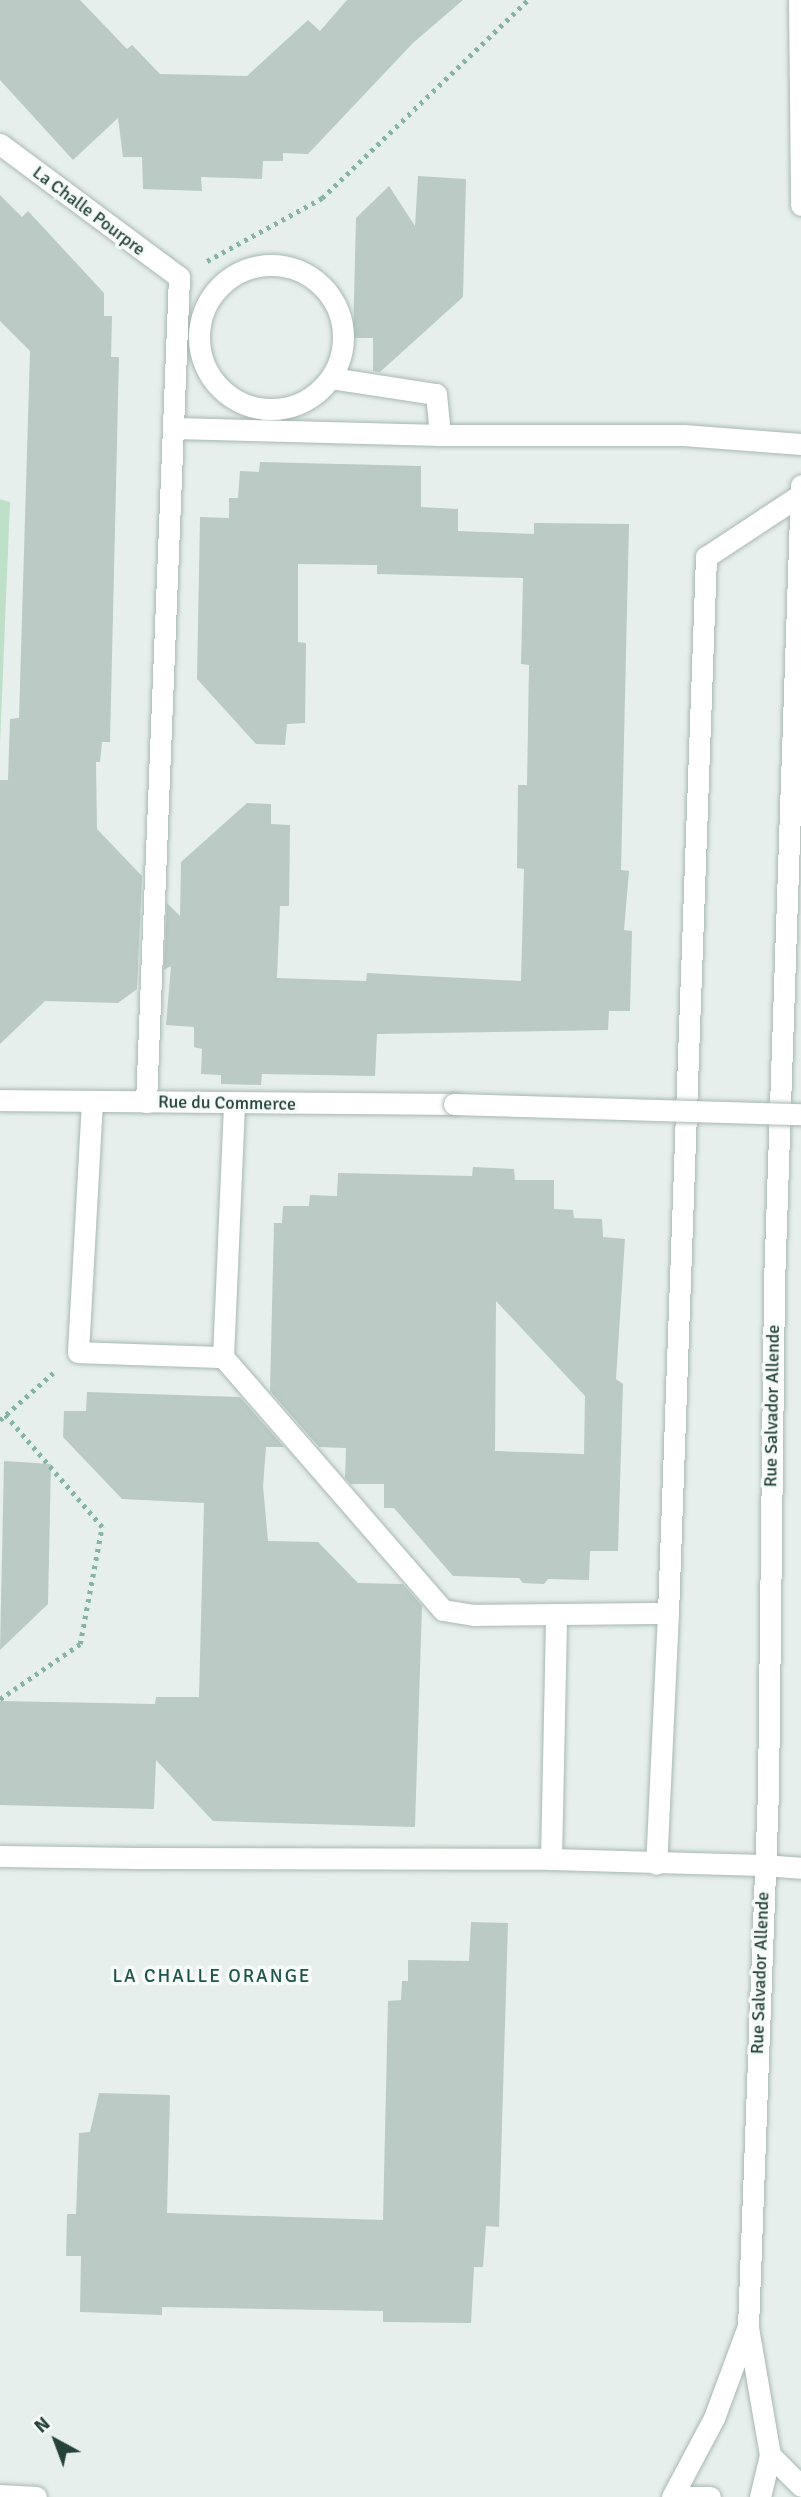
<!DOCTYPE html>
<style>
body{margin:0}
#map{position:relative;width:801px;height:2497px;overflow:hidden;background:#e6efeb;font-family:Signika,sans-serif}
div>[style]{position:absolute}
.green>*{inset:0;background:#bfe0c8}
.building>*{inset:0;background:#bbcac4}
.path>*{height:4.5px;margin-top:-2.25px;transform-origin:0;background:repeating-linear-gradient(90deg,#86b3a5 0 3.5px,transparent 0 8.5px)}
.roads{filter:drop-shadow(0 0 2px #a8b8b2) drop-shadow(0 0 2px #a8b8b2)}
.service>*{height:21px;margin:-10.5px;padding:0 10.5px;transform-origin:10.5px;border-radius:10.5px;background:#fff}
.service>.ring{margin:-10.5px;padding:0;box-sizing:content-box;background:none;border:21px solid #fff;border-radius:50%}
.pedestrian>*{height:21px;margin:-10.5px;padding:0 10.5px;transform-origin:10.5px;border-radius:10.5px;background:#fff}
.minor>*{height:21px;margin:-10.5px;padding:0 10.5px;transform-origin:10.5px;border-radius:10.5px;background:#fff}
.bridges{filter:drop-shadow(0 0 2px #a8b8b2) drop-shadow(0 0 2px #a8b8b2)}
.pedestrian-bridge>*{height:21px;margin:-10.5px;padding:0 10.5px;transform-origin:10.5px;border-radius:10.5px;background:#fff}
span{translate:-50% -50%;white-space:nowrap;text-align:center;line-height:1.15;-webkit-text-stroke:7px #f7fbf9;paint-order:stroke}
.street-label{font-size:18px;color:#24423a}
.neighbourhood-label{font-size:19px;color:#1f5548;letter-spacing:2px}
.north{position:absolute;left:21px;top:2406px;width:70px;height:70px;-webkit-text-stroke:5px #f7fbf9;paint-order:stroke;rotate:319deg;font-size:19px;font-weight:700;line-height:28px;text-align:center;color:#24423a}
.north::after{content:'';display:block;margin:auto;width:24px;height:32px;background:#24423a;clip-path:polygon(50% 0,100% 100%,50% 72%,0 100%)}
</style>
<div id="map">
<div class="green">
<i style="clip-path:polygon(0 499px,10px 502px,0 744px)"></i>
</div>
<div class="building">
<i style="clip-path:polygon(0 0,80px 0,127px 49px,132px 45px,160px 74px,247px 76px,308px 20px,320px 31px,347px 0,463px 0,413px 43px,308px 154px,283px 153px,283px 161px,263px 161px,262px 179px,201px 177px,202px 191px,143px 189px,142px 157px,123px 157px,118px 118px,73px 160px,0 80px)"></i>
<i style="clip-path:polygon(418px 176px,466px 179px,463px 297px,380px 372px,373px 371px,373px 338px,353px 338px,356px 218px,389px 186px,415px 226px)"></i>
<i style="clip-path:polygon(0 195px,22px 217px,28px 211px,104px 293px,104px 316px,112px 316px,111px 357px,119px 357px,110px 742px,102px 742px,100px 762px,96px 762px,97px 829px,142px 876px,137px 989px,118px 1003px,45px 1001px,0 1044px,0 780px,8px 780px,10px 719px,19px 718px,30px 351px,0 321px)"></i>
<i style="clip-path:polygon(260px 462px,421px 466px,421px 507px,458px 509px,458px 531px,534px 534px,534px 523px,629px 524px,621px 870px,629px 871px,624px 930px,632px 931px,630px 1011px,609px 1011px,608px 1030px,377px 1034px,375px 1076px,262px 1074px,261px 1085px,221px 1084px,221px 1075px,201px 1074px,202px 1049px,194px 1047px,194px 1027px,166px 1025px,171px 966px,164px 970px,167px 903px,180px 916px,181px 862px,247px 803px,271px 804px,271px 824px,290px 825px,289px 906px,280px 906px,277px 978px,366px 981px,367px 973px,521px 981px,524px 869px,517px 868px,518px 785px,527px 785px,529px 665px,521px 664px,523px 578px,377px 574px,377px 565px,298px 564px,298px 642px,306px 643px,305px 723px,287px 724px,285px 745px,256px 744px,197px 679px,200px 517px,229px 518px,229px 498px,238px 498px,240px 471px,259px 472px)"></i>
<i style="clip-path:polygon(evenodd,473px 1167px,514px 1169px,515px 1180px,554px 1180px,554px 1209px,573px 1210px,574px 1218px,602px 1219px,603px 1237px,625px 1239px,616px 1379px,623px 1384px,618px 1551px,590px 1551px,589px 1580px,548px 1579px,544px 1584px,523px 1583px,519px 1578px,453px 1576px,394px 1508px,384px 1508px,384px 1484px,351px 1484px,345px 1478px,346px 1448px,319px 1447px,270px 1391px,274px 1223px,282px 1223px,283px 1206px,309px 1206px,310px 1195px,337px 1196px,338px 1173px,472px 1176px,473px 1167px,496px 1301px,585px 1396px,584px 1454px,495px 1451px,496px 1301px)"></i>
<i style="clip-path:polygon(87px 1392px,240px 1397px,284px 1447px,266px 1447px,263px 1486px,268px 1541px,318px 1542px,358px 1583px,403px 1584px,422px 1606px,415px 1827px,213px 1821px,156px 1760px,154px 1809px,0 1805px,0 1701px,155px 1704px,156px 1697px,199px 1697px,204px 1503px,122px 1499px,63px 1437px,64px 1411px,86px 1411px)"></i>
<i style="clip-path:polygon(4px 1461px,51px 1464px,48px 1604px,0 1650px)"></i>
<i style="clip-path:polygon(471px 1922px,508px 1923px,499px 2227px,486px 2226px,483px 2267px,474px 2267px,471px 2323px,383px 2322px,383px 2311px,162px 2307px,162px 2315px,80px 2312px,81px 2256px,66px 2256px,67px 2214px,76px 2214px,79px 2133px,90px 2132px,99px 2093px,170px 2095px,167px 2213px,383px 2220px,388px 2001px,401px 2000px,402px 1981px,408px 1981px,408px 1960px,469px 1961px)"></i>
</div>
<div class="path">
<i style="left:207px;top:261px;width:131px;rotate:-28.7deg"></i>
<i style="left:322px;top:198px;width:286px;rotate:-43.9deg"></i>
<i style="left:0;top:1420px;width:71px;rotate:-41.6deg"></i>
<i style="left:0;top:1699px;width:97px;rotate:-34.5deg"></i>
<i style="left:80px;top:1644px;width:119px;rotate:-79.4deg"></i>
<i style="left:102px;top:1527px;width:148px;rotate:-130.9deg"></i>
</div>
<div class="roads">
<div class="service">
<i class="ring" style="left:199px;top:265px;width:123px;height:123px"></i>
<i style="left:331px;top:378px;width:106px;rotate:8.7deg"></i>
<i style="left:436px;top:394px;width:41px;rotate:84.4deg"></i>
<i style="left:440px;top:435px;width:243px"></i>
<i style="left:683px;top:435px;width:118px;rotate:4.4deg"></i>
<i style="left:668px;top:1613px;width:1057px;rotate:-87.94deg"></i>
<i style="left:706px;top:557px;width:113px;rotate:-33.4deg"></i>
<i style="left:475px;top:1615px;width:193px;rotate:-0.6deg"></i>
<i style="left:668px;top:1613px;width:251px;rotate:92.7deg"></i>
<i style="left:137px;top:1858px;width:414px;rotate:0.1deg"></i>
<i style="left:551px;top:1859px;width:211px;rotate:1.6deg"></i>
<i style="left:551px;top:1859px;width:244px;rotate:-88.8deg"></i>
</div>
<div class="pedestrian">
<i style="left:0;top:144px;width:223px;rotate:36.6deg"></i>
<i style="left:179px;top:277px;width:826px;rotate:92.29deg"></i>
<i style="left:175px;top:428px;width:265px;rotate:1.5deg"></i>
<i style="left:0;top:1100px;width:454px;rotate:0.5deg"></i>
<i style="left:92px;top:1101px;width:251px;rotate:93.2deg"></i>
<i style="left:78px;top:1352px;width:145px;rotate:2deg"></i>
<i style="left:223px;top:1357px;width:253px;rotate:-87.5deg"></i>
<i style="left:223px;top:1357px;width:335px;rotate:49deg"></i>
<i style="left:443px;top:1610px;width:32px;rotate:9deg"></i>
<i style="left:0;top:1856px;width:137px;rotate:0.8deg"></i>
</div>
<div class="minor">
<i style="left:799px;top:0;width:205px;rotate:89.4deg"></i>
<i style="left:762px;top:1865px;width:39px;rotate:4deg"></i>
<i style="left:770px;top:2455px;width:44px;rotate:45deg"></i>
<i style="left:0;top:2495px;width:36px;rotate:3deg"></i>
<i style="left:672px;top:2497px;width:89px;rotate:-62deg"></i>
<i style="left:714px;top:2418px;width:95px;rotate:-69.7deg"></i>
<i style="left:679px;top:2497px;width:31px"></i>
<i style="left:760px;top:2497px;width:43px;rotate:-76.6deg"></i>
<i style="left:770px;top:2455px;width:130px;rotate:-99.8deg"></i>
<i style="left:748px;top:2327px;width:536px;rotate:-87.86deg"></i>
<i style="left:768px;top:1791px;width:508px;rotate:-89.32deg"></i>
<i style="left:774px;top:1283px;width:798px;rotate:-88.06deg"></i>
</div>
</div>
<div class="bridges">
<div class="pedestrian-bridge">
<i style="left:454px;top:1104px;width:347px;rotate:1.7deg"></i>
</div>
</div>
<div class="street-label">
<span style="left:89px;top:211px;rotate:37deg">La Challe Pourpre</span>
<span style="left:227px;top:1103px;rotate:1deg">Rue du Commerce</span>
<span style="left:772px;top:1406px;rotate:-89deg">Rue Salvador Allende</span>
<span style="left:760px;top:1973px;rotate:-88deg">Rue Salvador Allende</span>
</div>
<div class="neighbourhood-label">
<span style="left:212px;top:1977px">LA CHALLE ORANGE</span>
</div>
<div class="north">N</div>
</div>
